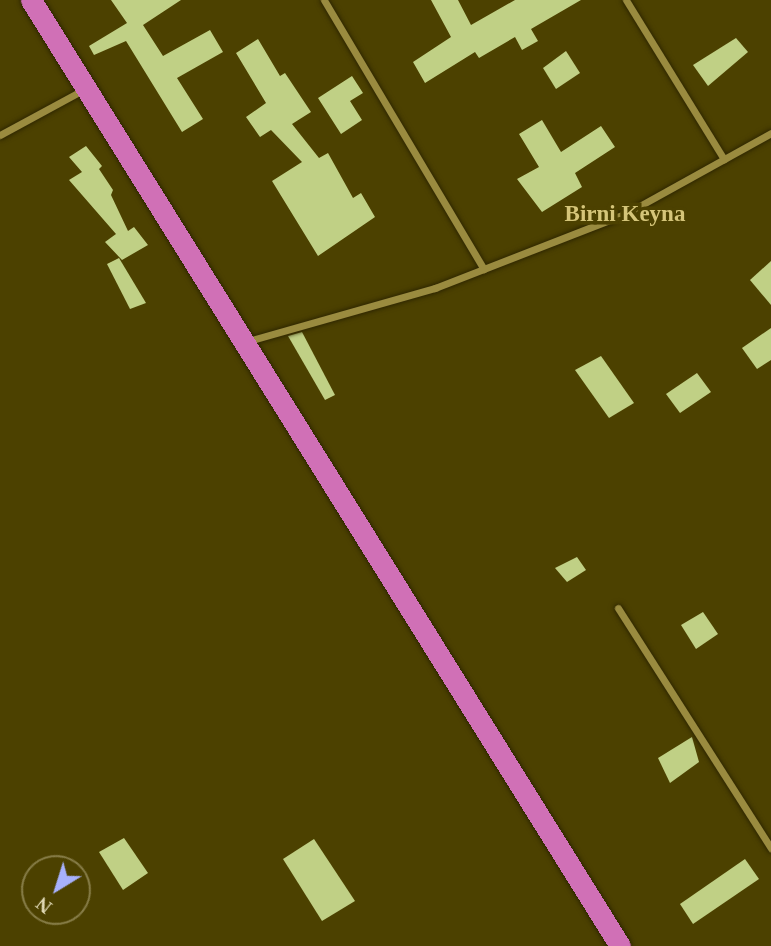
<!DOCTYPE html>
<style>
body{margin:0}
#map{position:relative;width:771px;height:946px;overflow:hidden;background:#4c4100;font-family:Georgia,serif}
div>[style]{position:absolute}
.building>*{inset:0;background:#c0d085}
.roads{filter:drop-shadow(0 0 2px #2f2700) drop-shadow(0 0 2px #2f2700)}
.street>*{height:7px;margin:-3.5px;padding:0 3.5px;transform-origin:3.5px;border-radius:3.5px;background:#9a8b3f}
.highway>*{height:21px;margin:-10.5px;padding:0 10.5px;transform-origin:10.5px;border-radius:10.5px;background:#d070b6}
span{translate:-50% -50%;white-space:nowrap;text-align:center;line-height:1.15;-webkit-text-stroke:7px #4c4100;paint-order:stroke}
.quarter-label{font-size:23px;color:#d5c579;font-weight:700}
.north{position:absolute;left:21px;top:855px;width:70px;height:70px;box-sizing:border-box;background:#4c4100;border:2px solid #877d48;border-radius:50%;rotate:218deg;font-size:19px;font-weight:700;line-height:28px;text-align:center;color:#dfd8b4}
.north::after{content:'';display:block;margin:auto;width:24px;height:32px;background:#a7b1fc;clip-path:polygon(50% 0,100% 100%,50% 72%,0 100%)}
</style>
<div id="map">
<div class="building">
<i style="clip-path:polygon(111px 0,181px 0,143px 25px,163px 56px,210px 30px,223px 52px,177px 78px,203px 119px,182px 132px,126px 41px,94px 55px,89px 46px,127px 23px)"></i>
<i style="clip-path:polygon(431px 0,458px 0,471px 25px,515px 0,581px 0,531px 29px,538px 41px,522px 50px,515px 37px,479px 58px,475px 52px,425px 83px,413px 62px,451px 37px)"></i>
<i style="clip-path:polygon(736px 38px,748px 52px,708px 86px,693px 65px)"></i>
<i style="clip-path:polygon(258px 39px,280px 76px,285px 73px,311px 112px,292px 124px,319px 158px,328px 153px,353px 198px,361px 193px,375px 217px,318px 256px,272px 181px,302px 162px,271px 130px,260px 137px,246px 117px,266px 103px,236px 53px)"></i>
<i style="clip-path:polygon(566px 51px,580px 73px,556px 89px,543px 68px)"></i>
<i style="clip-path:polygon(352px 76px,363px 93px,350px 101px,362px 120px,341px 134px,318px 98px)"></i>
<i style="clip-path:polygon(542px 120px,561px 152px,601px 126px,615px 147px,575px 173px,582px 187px,542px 212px,517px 179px,539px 167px,519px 134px)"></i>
<i style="clip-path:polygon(86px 146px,102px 166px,99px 169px,113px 190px,111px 195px,128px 231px,134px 227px,148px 245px,122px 260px,105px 242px,116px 234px,69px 180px,82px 172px,69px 157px)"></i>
<i style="clip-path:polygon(119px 258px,146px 303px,130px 309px,107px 264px)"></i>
<i style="clip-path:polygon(771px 261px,771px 305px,750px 280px)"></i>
<i style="clip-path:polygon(771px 328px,771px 360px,757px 369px,742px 348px)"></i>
<i style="clip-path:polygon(302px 332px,335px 395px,325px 400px,288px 336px)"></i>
<i style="clip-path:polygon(601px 356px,634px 403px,609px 418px,575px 370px)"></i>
<i style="clip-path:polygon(697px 373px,711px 392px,680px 413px,666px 394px)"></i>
<i style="clip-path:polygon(577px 557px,586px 570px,567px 582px,555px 568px)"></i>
<i style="clip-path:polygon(703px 612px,718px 634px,696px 649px,681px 625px)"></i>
<i style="clip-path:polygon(692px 737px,699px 762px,670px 783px,658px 758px)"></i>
<i style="clip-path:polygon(124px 838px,148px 873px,123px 890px,99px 852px)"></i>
<i style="clip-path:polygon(314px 839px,355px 901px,322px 921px,283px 859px)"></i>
<i style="clip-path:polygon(745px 859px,759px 879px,693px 924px,680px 904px)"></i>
</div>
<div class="roads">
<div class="street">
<i style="left:324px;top:0;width:313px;rotate:59.3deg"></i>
<i style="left:626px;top:0;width:187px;rotate:58.4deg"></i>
<i style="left:0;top:135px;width:94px;rotate:-28.5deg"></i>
<i style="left:245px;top:342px;width:198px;rotate:-15.9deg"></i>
<i style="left:435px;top:288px;width:204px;rotate:-21.3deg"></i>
<i style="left:625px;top:214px;width:167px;rotate:-29deg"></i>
<i style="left:618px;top:608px;width:285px;rotate:57.5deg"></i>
</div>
<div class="highway">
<i style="left:31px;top:0;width:1114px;rotate:58.09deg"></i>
</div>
</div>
<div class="quarter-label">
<span style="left:625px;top:214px">Birni Keyna</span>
</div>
<div class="north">N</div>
</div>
